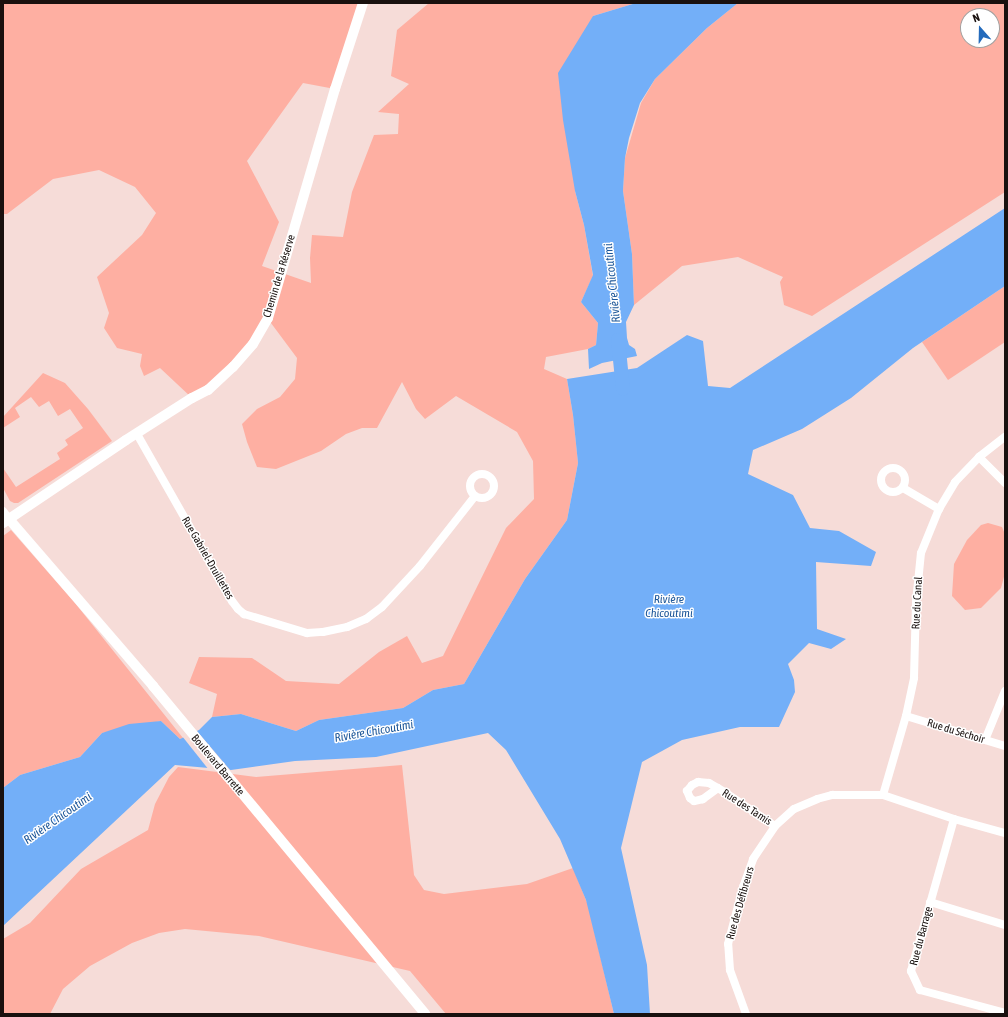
<!DOCTYPE html>
<meta charset="utf-8">
<style>
body{margin:0}
#map{position:relative;width:1008px;height:1017px;overflow:hidden;background:#f6dcd8;font-family:"Asap Condensed",sans-serif}
div>[style]{position:absolute}
.green>*{inset:0;background:#feafa2}
.water>*{inset:0;background:#73aff8}
.pier>*{inset:0;background:#f6dcd8}
.river>*{height:14px;margin:-7px;padding:0 7px;transform-origin:7px;border-radius:7px;background:#73aff8}
.minor>*{height:8px;margin:-4px;padding:0 4px;transform-origin:4px;border-radius:4px;background:#fff}
.minor>.ring{margin:-4px;padding:0;box-sizing:content-box;background:none;border:8px solid #fff;border-radius:50%}
.tertiary>*{height:10px;margin:-5px;padding:0 5px;transform-origin:5px;border-radius:5px;background:#fff}
span{translate:-50% -50%;white-space:nowrap;text-align:center;line-height:1.15;-webkit-text-stroke:3px #fff;paint-order:stroke}
.street-label{font-size:11px;color:#19110f}
.water-label{font-size:12px;color:#1d5799;font-style:italic}
.frame{position:absolute;inset:0;border:4px solid #19110f;pointer-events:none}
.north{position:absolute;left:960px;top:8px;width:40px;height:40px;box-sizing:border-box;background:#fff;border:1px solid #a3a09f;border-radius:50%;rotate:340deg;font-size:11px;font-weight:700;line-height:16px;text-align:center;color:#19110f}
.north::after{content:'';display:block;margin:auto;width:14px;height:18px;background:#246bbc;clip-path:polygon(50% 0,100% 100%,50% 72%,0 100%)}
</style>
<div id="map">
<div class="green">
<i style="clip-path:polygon(3px 3px,362px 3px,335px 89px,303px 83px,247px 161px,279px 222px,262px 266px,311px 283px,310px 258px,312px 235px,343px 237px,352px 192px,374px 135px,398px 134px,399px 114px,378px 112px,409px 84px,391px 76px,397px 30px,429px 3px,636px 3px,593px 16px,575px 191px,584px 225px,593px 276px,581px 302px,598px 323px,596px 345px,588px 349px,546px 357px,544px 369px,567px 379px,573px 415px,578px 463px,567px 520px,525px 579px,464px 684px,433px 690px,403px 708px,319px 720px,296px 731px,241px 714px,212px 717px,217px 694px,189px 683px,199px 657px,252px 658px,286px 681px,339px 684px,379px 652px,407px 636px,422px 663px,443px 656px,506px 528px,534px 499px,533px 461px,517px 432px,456px 396px,425px 419px,416px 409px,402px 382px,377px 428px,362px 428px,346px 434px,321px 451px,276px 469px,257px 467px,247px 442px,242px 424px,257px 409px,280px 397px,295px 379px,297px 358px,268px 319px,253px 344px,192px 398px,160px 368px,144px 376px,140px 366px,142px 354px,117px 348px,104px 328px,109px 313px,97px 277px,142px 235px,156px 213px,135px 187px,99px 170px,53px 179px,7px 214px,3px 214px)"></i>
<i style="clip-path:polygon(evenodd,738px 3px,1005px 3px,1005px 192px,812px 316px,784px 305px,780px 282px,783px 277px,738px 257px,682px 266px,634px 305px,632px 254px,623px 191px,625px 158px,641px 103px,655px 79px,707px 28px,738px 3px,968px 16px,992px 16px,992px 40px,968px 40px,968px 16px)"></i>
<i style="clip-path:polygon(1005px 286px,1005px 342px,948px 380px,922px 342px)"></i>
<i style="clip-path:polygon(43px 373px,65px 383px,88px 409px,112px 441px,18px 503px,14px 503px,10px 501px,3px 488px,3px 468px,16px 487px,60px 459px,57px 453px,68px 445px,65px 440px,83px 428px,70px 409px,58px 416px,49px 401px,39px 407px,31px 397px,15px 408px,20px 417px,3px 428px,3px 417px)"></i>
<i style="clip-path:polygon(988px 523px,1002px 527px,1005px 534px,1005px 573px,1001px 588px,981px 608px,965px 610px,952px 596px,954px 564px,967px 540px,981px 525px)"></i>
<i style="clip-path:polygon(11px 530px,75px 603px,183px 738px,180px 739px,161px 721px,102px 733px,80px 757px,20px 775px,3px 788px,3px 536px)"></i>
<i style="clip-path:polygon(402px 765px,414px 875px,424px 890px,444px 894px,527px 884px,573px 868px,588px 905px,614px 1014px,446px 1014px,410px 971px,259px 936px,185px 929px,159px 933px,132px 943px,90px 966px,63px 989px,50px 1014px,3px 1014px,3px 939px,30px 923px,81px 869px,148px 830px,155px 804px,169px 777px,178px 767px,256px 777px)"></i>
</div>
<div class="water">
<i style="clip-path:polygon(636px 3px,738px 3px,707px 28px,655px 79px,640px 103px,629px 138px,625px 158px,623px 191px,632px 254px,634px 305px,626px 322px,627px 338px,629px 345px,635px 349px,637px 356px,602px 363px,589px 369px,588px 349px,596px 345px,598px 323px,581px 302px,593px 275px,584px 225px,575px 191px,563px 120px,558px 73px,593px 16px)"></i>
<i style="clip-path:polygon(1005px 208px,1005px 286px,913px 348px,851px 398px,802px 429px,753px 450px,748px 474px,793px 495px,810px 528px,839px 531px,876px 552px,871px 566px,816px 562px,817px 629px,846px 639px,831px 649px,809px 643px,788px 664px,794px 680px,795px 692px,779px 727px,740px 727px,682px 740px,642px 762px,621px 848px,647px 965px,650px 1014px,614px 1014px,586px 900px,560px 839px,506px 750px,488px 733px,376px 757px,295px 761px,231px 770px,175px 765px,3px 926px,3px 788px,20px 775px,80px 757px,102px 733px,129px 724px,161px 721px,180px 739px,199px 730px,212px 717px,241px 714px,296px 731px,319px 720px,403px 708px,433px 690px,464px 684px,525px 579px,567px 520px,578px 463px,573px 415px,567px 379px,637px 368px,687px 335px,703px 341px,708px 386px,730px 388px)"></i>
</div>
<div class="pier">
<i style="clip-path:polygon(196px 730px,231px 771px,209px 770px,182px 736px)"></i>
</div>
<div class="river">
<i style="left:618px;top:340px;width:49px;rotate:84.2deg"></i>
</div>
<div class="minor">
<i style="left:137px;top:434px;width:192px;rotate:60.4deg"></i>
<i style="left:232px;top:601px;width:10px;rotate:53deg"></i>
<i style="left:238px;top:609px;width:8px;rotate:40deg"></i>
<i style="left:244px;top:614px;width:66px;rotate:16.8deg"></i>
<i style="left:307px;top:633px;width:16px;rotate:-4deg"></i>
<i style="left:323px;top:632px;width:25px;rotate:-12deg"></i>
<i style="left:347px;top:627px;width:21px;rotate:-23deg"></i>
<i style="left:366px;top:619px;width:20px;rotate:-37deg"></i>
<i style="left:382px;top:607px;width:56px;rotate:-47.2deg"></i>
<i style="left:420px;top:566px;width:89px;rotate:-51.8deg"></i>
<i style="left:979px;top:457px;width:37px;rotate:45deg"></i>
<i class="ring" style="left:881px;top:468px;width:16px;height:16px"></i>
<i class="ring" style="left:470px;top:474px;width:16px;height:16px"></i>
<i style="left:903px;top:488px;width:42px;rotate:30.3deg"></i>
<i style="left:3px;top:511px;width:10px;rotate:53deg"></i>
<i style="left:906px;top:716px;width:103px;rotate:16.9deg"></i>
<i style="left:985px;top:740px;width:53px;rotate:-67.8deg"></i>
<i style="left:718px;top:788px;width:19px;rotate:144deg"></i>
<i style="left:703px;top:799px;width:9px;rotate:167deg"></i>
<i style="left:694px;top:801px;width:5px;rotate:-143deg"></i>
<i style="left:690px;top:798px;width:8px;rotate:-113deg"></i>
<i style="left:687px;top:791px;width:8px;rotate:-50deg"></i>
<i style="left:692px;top:785px;width:7px;rotate:-27deg"></i>
<i style="left:698px;top:782px;width:11px;rotate:5deg"></i>
<i style="left:709px;top:783px;width:20px;rotate:30deg"></i>
<i style="left:726px;top:793px;width:59px;rotate:34deg"></i>
<i style="left:883px;top:795px;width:82px;rotate:-73.8deg"></i>
<i style="left:906px;top:716px;width:39px;rotate:-78deg"></i>
<i style="left:914px;top:678px;width:76px;rotate:-88.5deg"></i>
<i style="left:916px;top:602px;width:49px;rotate:-84.2deg"></i>
<i style="left:921px;top:553px;width:48px;rotate:-67.8deg"></i>
<i style="left:939px;top:509px;width:31px;rotate:-59deg"></i>
<i style="left:955px;top:482px;width:35px;rotate:-46deg"></i>
<i style="left:979px;top:457px;width:33px;rotate:-38deg"></i>
<i style="left:954px;top:819px;width:158px;rotate:105.8deg"></i>
<i style="left:911px;top:971px;width:21px;rotate:65deg"></i>
<i style="left:920px;top:990px;width:88px;rotate:15.1deg"></i>
<i style="left:930px;top:902px;width:78px;rotate:17deg"></i>
<i style="left:746px;top:1014px;width:47px;rotate:-110deg"></i>
<i style="left:730px;top:970px;width:26px;rotate:-94deg"></i>
<i style="left:728px;top:944px;width:59px;rotate:-75.3deg"></i>
<i style="left:743px;top:887px;width:30px;rotate:-70deg"></i>
<i style="left:753px;top:859px;width:40px;rotate:-56deg"></i>
<i style="left:775px;top:826px;width:25px;rotate:-42deg"></i>
<i style="left:794px;top:809px;width:25px;rotate:-23deg"></i>
<i style="left:817px;top:799px;width:16px;rotate:-15deg"></i>
<i style="left:832px;top:795px;width:51px"></i>
<i style="left:883px;top:795px;width:75px;rotate:18.7deg"></i>
<i style="left:954px;top:819px;width:53px;rotate:15.4deg"></i>
</div>
<div class="tertiary">
<i style="left:9px;top:519px;width:221px;rotate:49.2deg"></i>
<i style="left:153px;top:686px;width:426px;rotate:50.3deg"></i>
<i style="left:3px;top:523px;width:148px;rotate:-34deg"></i>
<i style="left:126px;top:440px;width:78px;rotate:-32.5deg"></i>
<i style="left:192px;top:398px;width:18px;rotate:-27deg"></i>
<i style="left:208px;top:390px;width:34px;rotate:-43deg"></i>
<i style="left:233px;top:367px;width:30px;rotate:-49deg"></i>
<i style="left:253px;top:344px;width:30px;rotate:-60deg"></i>
<i style="left:268px;top:318px;width:239px;rotate:-73.7deg"></i>
<i style="left:335px;top:89px;width:90px;rotate:-72deg"></i>
</div>
<div class="street-label">
<span style="left:279px;top:276px;rotate:-73deg">Chemin de la Réserve</span>
<span style="left:208px;top:558px;rotate:60deg">Rue Gabriel-Druillettes</span>
<span style="left:917px;top:603px;rotate:-87deg">Rue du Canal</span>
<span style="left:956px;top:731px;rotate:17deg">Rue du Séchoir</span>
<span style="left:218px;top:765px;rotate:50deg">Boulevard Barrette</span>
<span style="left:747px;top:807px;rotate:33deg">Rue des Tamis</span>
<span style="left:740px;top:903px;rotate:-74deg">Rue des Défibreurs</span>
<span style="left:921px;top:936px;rotate:-75deg">Rue du Barrage</span>
</div>
<div class="water-label">
<span style="left:613px;top:283px;rotate:-96deg">Rivière Chicoutimi</span>
<span style="left:669px;top:607px">Rivière<br>Chicoutimi</span>
<span style="left:374px;top:732px;rotate:-10deg">Rivière Chicoutimi</span>
<span style="left:58px;top:819px;rotate:-35deg">Rivière Chicoutimi</span>
</div>
<div class="frame"></div>
<div class="north">N</div>
</div>
